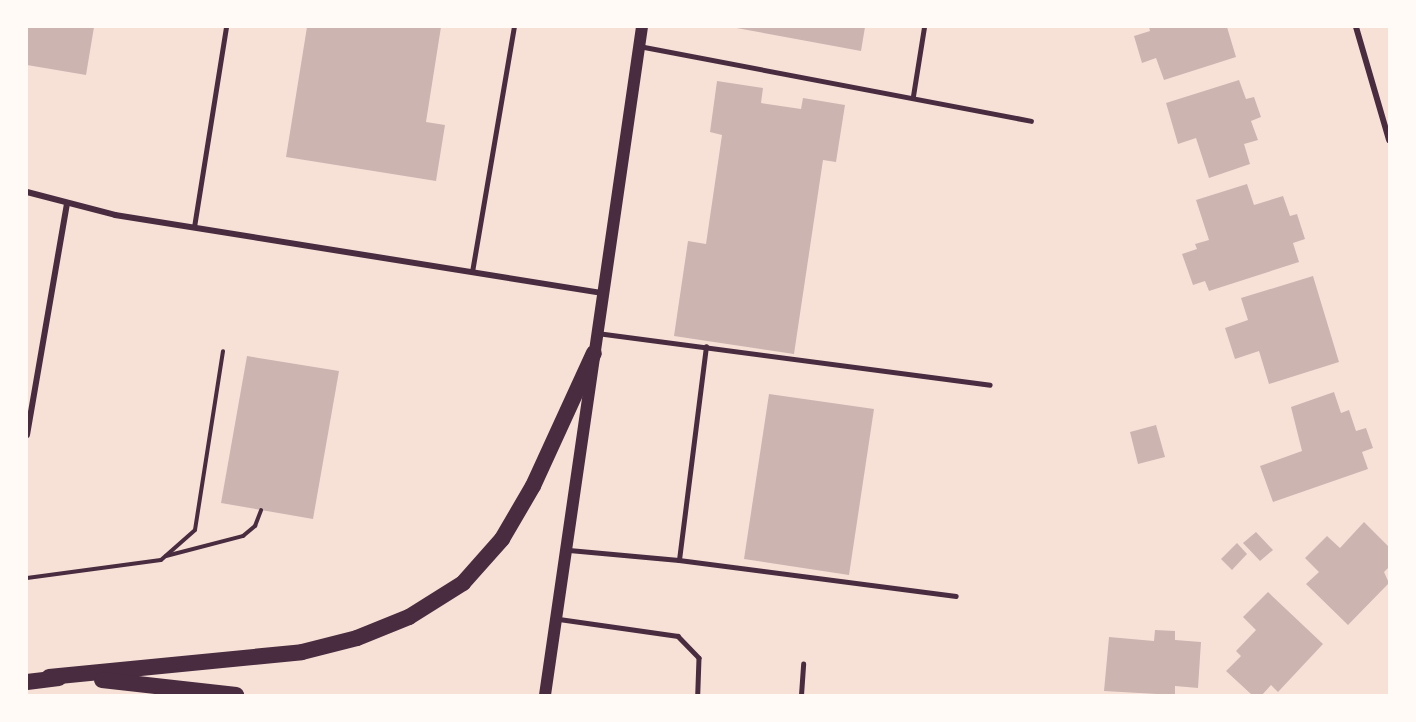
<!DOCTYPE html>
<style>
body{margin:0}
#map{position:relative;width:1416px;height:722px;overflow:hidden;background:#f7e1d7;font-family:"Nunito Sans",sans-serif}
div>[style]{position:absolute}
.building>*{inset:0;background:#ccb4b1}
.path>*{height:4px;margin:-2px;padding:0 2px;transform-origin:2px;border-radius:2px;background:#4a2c40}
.service>*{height:4.5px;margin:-2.25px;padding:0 2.25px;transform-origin:2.25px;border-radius:2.25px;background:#4a2c40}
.minor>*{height:6px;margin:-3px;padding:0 3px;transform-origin:3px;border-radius:3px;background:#4a2c40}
.secondary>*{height:12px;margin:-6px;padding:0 6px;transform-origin:6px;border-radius:6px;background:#4a2c40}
.trunk>*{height:16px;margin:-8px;padding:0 8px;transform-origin:8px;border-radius:8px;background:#4a2c40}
span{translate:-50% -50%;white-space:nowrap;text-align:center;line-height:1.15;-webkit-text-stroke:4.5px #fffaf5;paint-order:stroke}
.frame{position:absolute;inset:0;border:28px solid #fffaf5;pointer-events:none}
</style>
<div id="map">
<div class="building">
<i style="clip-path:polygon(27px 27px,94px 27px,86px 75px,27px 65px)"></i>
<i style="clip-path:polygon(307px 27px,441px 27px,426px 122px,445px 125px,436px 181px,286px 157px)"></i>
<i style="clip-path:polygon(731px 27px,865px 27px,861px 51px)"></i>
<i style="clip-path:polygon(1149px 27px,1227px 27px,1236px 57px,1164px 80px,1156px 58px,1142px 63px,1134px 36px,1150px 31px)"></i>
<i style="clip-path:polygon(1239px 80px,1246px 99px,1254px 97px,1261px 117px,1251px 121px,1258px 140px,1244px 144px,1250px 164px,1209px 178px,1196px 138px,1178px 144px,1166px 103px)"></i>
<i style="clip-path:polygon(717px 81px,763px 88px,761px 103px,801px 109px,803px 98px,845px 105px,836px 162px,823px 160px,794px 354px,674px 336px,688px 241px,706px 244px,722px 135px,710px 132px)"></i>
<i style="clip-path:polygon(1247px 184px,1254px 205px,1283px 196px,1290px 216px,1297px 214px,1305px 239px,1293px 243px,1299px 262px,1209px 291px,1205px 281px,1193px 285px,1182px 254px,1197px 249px,1195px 244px,1209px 240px,1196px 200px)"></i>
<i style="clip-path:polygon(1313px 276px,1339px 362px,1269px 384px,1259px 351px,1235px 359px,1225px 328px,1248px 320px,1241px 298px)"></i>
<i style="clip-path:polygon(247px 356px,339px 371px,313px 519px,221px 503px)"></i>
<i style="clip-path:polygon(1334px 392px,1341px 413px,1349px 410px,1356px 431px,1366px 428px,1373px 448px,1362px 452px,1368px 469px,1273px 502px,1260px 466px,1302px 451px,1291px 407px)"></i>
<i style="clip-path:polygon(769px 394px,874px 409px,849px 575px,744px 559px)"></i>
<i style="clip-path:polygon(1156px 425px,1165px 457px,1138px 464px,1130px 432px)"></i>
<i style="clip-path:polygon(1364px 522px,1389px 547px,1389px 567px,1384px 572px,1389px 583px,1348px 625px,1306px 584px,1319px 572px,1305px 558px,1327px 536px,1340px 548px)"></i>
<i style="clip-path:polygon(1256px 532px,1273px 550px,1260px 561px,1243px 543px)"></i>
<i style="clip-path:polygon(1237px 543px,1247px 554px,1232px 570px,1221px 559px)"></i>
<i style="clip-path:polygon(1268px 592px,1323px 644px,1278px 692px,1271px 685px,1262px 695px,1252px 695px,1226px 671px,1241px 656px,1236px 651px,1256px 630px,1243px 617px)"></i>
<i style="clip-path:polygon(1155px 630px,1175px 631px,1175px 640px,1201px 642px,1198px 688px,1175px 686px,1175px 695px,1104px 691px,1109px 637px,1154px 641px)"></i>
</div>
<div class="path">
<i style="left:166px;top:556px;width:80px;rotate:-14.6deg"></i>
<i style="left:243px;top:536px;width:16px;rotate:-40deg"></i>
<i style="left:255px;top:526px;width:17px;rotate:-69deg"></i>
<i style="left:27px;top:578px;width:135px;rotate:-7.7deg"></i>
<i style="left:161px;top:560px;width:45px;rotate:-41.4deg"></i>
<i style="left:195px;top:530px;width:181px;rotate:-81.1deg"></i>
</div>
<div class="service">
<i style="left:639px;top:46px;width:399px;rotate:10.8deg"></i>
<i style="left:913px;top:96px;width:70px;rotate:-80.9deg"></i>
<i style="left:194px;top:227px;width:203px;rotate:-80.9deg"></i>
<i style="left:472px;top:272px;width:249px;rotate:-80.3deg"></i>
<i style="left:597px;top:333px;width:396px;rotate:7.5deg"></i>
<i style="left:569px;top:550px;width:110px;rotate:5.2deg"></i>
<i style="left:679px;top:560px;width:279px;rotate:7.4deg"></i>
<i style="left:679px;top:560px;width:215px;rotate:-82.8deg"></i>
<i style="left:559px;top:619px;width:120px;rotate:8.1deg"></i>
<i style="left:678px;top:636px;width:30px;rotate:46deg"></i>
<i style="left:699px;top:658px;width:37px;rotate:92deg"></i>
<i style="left:801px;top:695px;width:31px;rotate:-86deg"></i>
</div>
<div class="minor">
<i style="left:1356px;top:27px;width:118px;rotate:73.7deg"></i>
<i style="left:27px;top:192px;width:91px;rotate:14.6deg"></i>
<i style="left:115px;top:215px;width:494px;rotate:9.1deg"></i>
<i style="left:27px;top:435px;width:234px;rotate:-80.2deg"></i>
</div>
<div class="secondary">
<i style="left:545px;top:695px;width:675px;rotate:-81.74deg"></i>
</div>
<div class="trunk">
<i style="left:49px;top:677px;width:254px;rotate:-5.6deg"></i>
<i style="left:302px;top:652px;width:57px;rotate:-14.3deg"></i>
<i style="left:357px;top:638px;width:56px;rotate:-22deg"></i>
<i style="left:409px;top:617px;width:64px;rotate:-32.2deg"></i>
<i style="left:463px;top:583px;width:59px;rotate:-48.4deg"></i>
<i style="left:502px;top:539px;width:61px;rotate:-59.7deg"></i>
<i style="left:533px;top:486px;width:146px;rotate:-65.4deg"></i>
<i style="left:102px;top:680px;width:135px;rotate:6.4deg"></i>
<i style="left:27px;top:682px;width:32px;rotate:-7deg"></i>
</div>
<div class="frame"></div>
</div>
